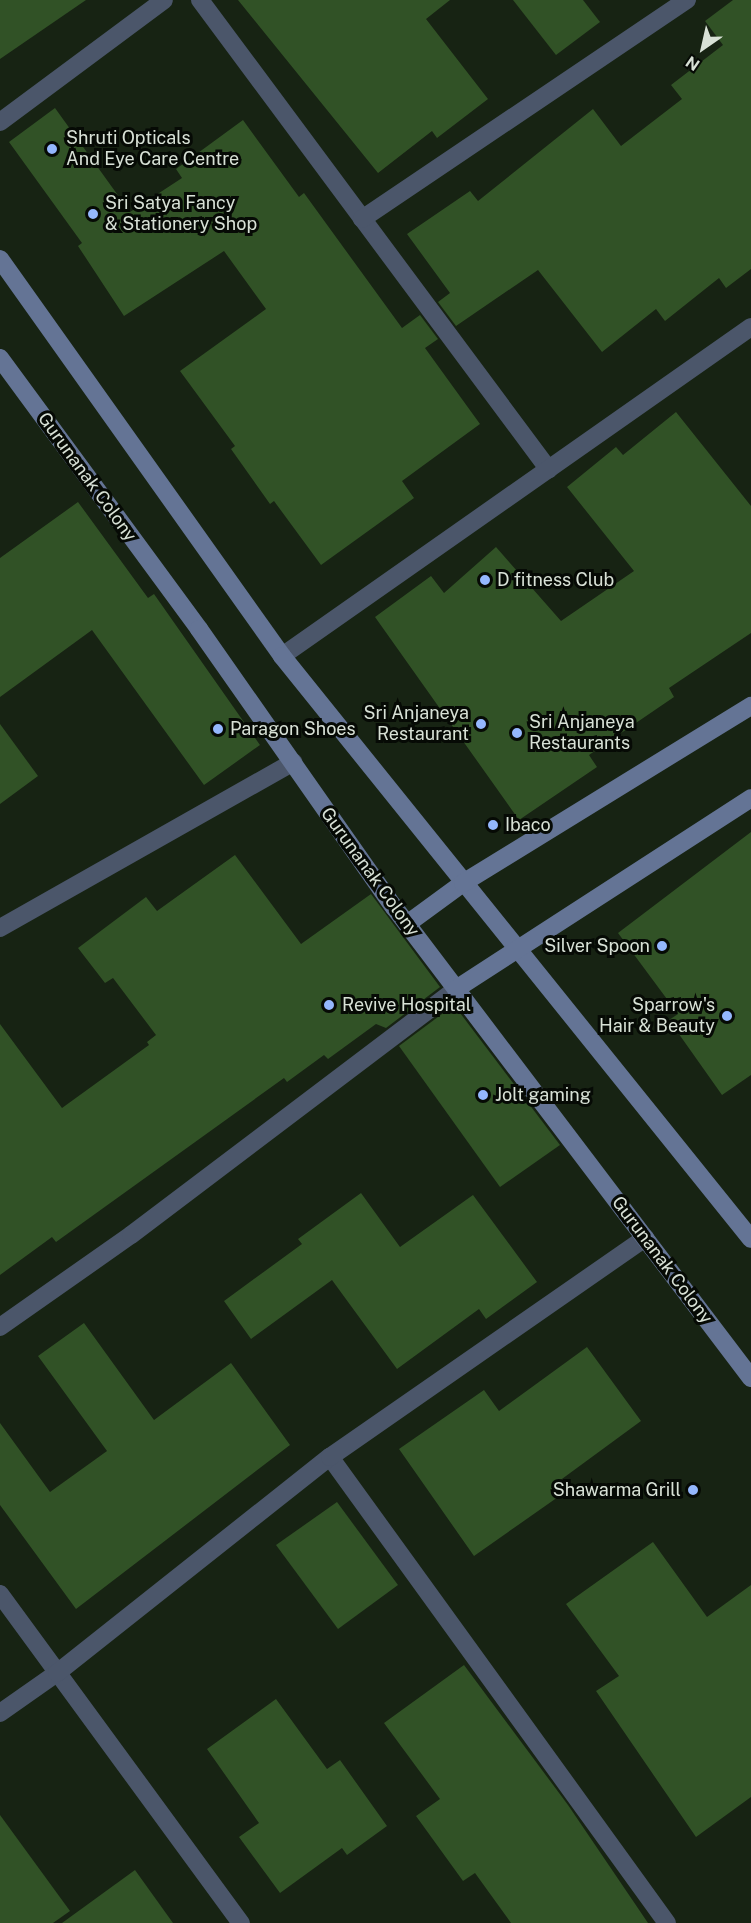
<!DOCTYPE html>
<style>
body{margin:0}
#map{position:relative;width:751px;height:1923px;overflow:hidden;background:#172313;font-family:"Public Sans",sans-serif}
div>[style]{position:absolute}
.building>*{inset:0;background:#315226}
.street>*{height:18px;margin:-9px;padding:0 9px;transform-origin:9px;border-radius:9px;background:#4b566a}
.secondary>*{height:18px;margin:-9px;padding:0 9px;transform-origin:9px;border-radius:9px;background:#647495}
.dots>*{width:16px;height:16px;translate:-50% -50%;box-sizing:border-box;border:3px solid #060a05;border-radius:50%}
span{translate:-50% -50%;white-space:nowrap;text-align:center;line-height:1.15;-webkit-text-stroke:6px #060a05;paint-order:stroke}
.poi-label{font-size:18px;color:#d8e1d6}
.left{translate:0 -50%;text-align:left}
.right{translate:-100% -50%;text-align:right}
.street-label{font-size:18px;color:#d8e1d6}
.north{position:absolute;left:673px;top:18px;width:60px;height:60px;-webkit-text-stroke:4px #060a05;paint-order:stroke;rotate:214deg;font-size:16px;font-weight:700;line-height:24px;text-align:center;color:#d8e1d6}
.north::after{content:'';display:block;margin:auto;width:21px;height:27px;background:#d8e1d6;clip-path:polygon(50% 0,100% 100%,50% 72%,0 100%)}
</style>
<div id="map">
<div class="building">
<i style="clip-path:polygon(0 0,86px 0,0 59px)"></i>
<i style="clip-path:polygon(238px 0,450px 0,426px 19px,488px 99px,437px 138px,432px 131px,378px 173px)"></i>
<i style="clip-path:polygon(513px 0,583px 0,600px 22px,556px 55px)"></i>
<i style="clip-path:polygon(733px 0,751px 0,751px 269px,726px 288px,719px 278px,665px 321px,656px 309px,602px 352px,538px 270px,456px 326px,438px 302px,450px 293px,407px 234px,470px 191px,478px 201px,593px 109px,621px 146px,682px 99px,671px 85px,723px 45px,705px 21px)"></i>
<i style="clip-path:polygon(55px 108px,130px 212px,182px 178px,176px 169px,243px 120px,299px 197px,304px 193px,402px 328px,420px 315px,438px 339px,425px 348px,480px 424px,402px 481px,414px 498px,321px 565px,274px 501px,270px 504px,231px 449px,235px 446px,180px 371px,266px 309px,224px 251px,124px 316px,78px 246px,82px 243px,9px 142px)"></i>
<i style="clip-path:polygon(676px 412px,751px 506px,751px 633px,669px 688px,674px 697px,589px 755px,597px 767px,519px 820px,375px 617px,431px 576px,444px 593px,496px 547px,561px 621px,634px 571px,567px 487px,616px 447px,623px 455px)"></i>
<i style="clip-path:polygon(78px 502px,148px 598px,154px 594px,260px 745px,204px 785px,92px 630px,0 697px,0 558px)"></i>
<i style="clip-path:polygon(0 724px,38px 776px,0 804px)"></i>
<i style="clip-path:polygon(751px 832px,751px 1075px,722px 1095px,669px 1020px,678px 1014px,618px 933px)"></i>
<i style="clip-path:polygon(235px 855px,301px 944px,371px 894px,440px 987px,386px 1028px,376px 1024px,328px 1059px,324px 1055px,287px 1082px,284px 1078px,56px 1242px,52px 1237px,0 1275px,0 1024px,62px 1108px,149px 1045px,147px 1042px,156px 1035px,113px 978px,105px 983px,78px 948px,146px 897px,157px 911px)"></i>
<i style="clip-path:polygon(454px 1005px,560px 1145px,500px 1187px,399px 1046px)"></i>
<i style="clip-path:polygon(361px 1193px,400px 1247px,473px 1195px,537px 1282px,486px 1319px,479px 1309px,397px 1369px,332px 1280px,251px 1339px,224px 1301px,302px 1244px,298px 1239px)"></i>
<i style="clip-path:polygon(84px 1323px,154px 1420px,231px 1363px,290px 1445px,76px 1609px,0 1505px,0 1423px,50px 1492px,107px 1451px,38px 1356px)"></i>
<i style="clip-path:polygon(587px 1347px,641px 1421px,551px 1487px,558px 1497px,474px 1556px,399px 1449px,484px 1390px,499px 1411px)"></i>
<i style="clip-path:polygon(337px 1502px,398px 1585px,338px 1629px,276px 1545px)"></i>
<i style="clip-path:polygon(653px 1542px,707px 1617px,751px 1585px,751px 1797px,696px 1837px,596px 1691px,619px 1676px,566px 1604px)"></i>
<i style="clip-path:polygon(464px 1665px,568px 1805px,648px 1923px,511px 1923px,475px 1873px,463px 1881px,416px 1816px,440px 1799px,384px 1723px)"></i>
<i style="clip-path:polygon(276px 1699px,327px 1769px,340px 1760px,387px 1826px,347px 1855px,342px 1848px,280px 1893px,239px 1837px,259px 1823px,207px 1749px)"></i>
<i style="clip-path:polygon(0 1815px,70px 1911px,53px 1923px,0 1923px)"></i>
<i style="clip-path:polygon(135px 1870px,173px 1923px,62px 1923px)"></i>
</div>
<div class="street">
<i style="left:200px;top:0;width:585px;rotate:53.4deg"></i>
<i style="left:0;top:122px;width:204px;rotate:-36.6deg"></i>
<i style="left:362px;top:219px;width:392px;rotate:-34deg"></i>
<i style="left:282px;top:656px;width:573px;rotate:-35.05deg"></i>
<i style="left:0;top:928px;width:337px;rotate:-29.5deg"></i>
<i style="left:0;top:1327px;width:160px;rotate:-35.1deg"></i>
<i style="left:131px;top:1235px;width:408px;rotate:-37.1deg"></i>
<i style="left:330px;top:1457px;width:575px;rotate:54.13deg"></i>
<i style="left:0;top:1594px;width:408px;rotate:53.8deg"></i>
<i style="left:0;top:1713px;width:70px;rotate:-35.1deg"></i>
<i style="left:57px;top:1673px;width:348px;rotate:-38.4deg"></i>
<i style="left:330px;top:1457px;width:384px;rotate:-34.8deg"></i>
</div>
<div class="secondary">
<i style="left:0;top:259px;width:487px;rotate:54.6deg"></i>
<i style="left:282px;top:656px;width:748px;rotate:51.18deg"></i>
<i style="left:0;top:358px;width:336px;rotate:53.7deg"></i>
<i style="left:199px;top:629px;width:340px;rotate:55deg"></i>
<i style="left:394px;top:907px;width:591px;rotate:52.84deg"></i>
<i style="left:407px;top:924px;width:69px;rotate:-36.2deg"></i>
<i style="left:463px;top:883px;width:338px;rotate:-31.6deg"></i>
<i style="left:456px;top:989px;width:351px;rotate:-32.9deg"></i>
</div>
<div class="dots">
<i style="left:52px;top:149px;background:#94b7fd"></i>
<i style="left:93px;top:214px;background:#94b7fd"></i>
<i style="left:485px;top:580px;background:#94b7fd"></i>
<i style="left:481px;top:724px;background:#94b7fd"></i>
<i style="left:218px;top:729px;background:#94b7fd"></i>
<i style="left:517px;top:733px;background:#94b7fd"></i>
<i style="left:493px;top:825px;background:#94b7fd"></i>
<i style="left:662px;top:946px;background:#94b7fd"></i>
<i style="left:329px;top:1005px;background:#94b7fd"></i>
<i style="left:727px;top:1016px;background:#94b7fd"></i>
<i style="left:483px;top:1095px;background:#94b7fd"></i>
<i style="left:693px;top:1490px;background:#94b7fd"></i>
</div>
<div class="poi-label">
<span class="left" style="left:66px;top:149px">Shruti Opticals<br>And Eye Care Centre</span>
<span class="left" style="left:105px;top:214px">Sri Satya Fancy<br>&amp; Stationery Shop</span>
<span class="left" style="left:497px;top:580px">D fitness Club</span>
<span class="right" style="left:469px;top:724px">Sri Anjaneya<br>Restaurant</span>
<span class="left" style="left:529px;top:733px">Sri Anjaneya<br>Restaurants</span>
<span class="left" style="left:230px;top:729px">Paragon Shoes</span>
<span class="left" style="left:505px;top:825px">Ibaco</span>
<span class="right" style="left:650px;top:946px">Silver Spoon</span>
<span class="left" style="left:342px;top:1005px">Revive Hospital</span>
<span class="right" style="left:715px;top:1016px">Sparrow's<br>Hair &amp; Beauty</span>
<span class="left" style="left:495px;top:1095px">Jolt gaming</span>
<span class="right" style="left:681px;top:1490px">Shawarma Grill</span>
</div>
<div class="street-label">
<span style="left:87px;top:477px;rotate:54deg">Gurunanak Colony</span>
<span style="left:370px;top:872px;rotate:54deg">Gurunanak Colony</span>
<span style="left:662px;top:1260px;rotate:53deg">Gurunanak Colony</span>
</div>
<div class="north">N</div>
</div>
